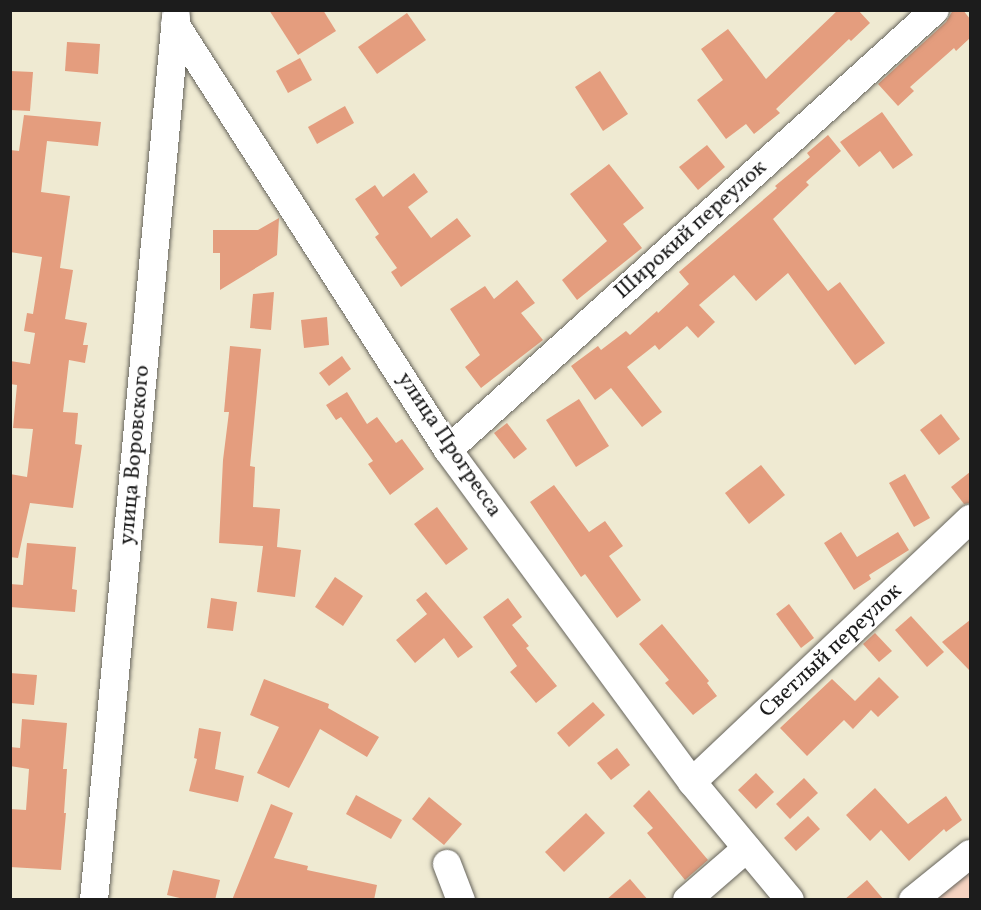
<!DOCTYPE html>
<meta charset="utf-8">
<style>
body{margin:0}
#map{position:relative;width:981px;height:910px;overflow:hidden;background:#efead2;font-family:Vollkorn,serif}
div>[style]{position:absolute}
.built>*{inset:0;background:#f5d3c1}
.building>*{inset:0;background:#e49d7e}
.roads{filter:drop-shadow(0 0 2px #66645c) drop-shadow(0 0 2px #66645c)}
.minor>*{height:28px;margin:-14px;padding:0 14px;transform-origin:14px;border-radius:14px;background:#fff}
span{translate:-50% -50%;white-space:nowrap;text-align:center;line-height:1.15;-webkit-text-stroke:5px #fff;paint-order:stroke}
.street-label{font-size:22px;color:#1c1c1c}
.frame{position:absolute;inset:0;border:12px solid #1c1c1c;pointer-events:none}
</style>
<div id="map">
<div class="built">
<i style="clip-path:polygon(970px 864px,970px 899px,926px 899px)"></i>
</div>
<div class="building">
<i style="clip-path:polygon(269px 10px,323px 10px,336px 31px,298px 55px)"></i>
<i style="clip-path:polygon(838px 10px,858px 10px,870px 23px,851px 41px,849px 39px,776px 109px,780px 113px,754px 134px,746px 124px,726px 139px,697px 100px,723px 80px,701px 49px,728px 29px,766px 79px)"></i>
<i style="clip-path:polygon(953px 10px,963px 10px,970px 19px,970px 38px,956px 51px,954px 48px,910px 87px,914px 91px,898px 106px,878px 84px,946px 22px)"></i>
<i style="clip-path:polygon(407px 13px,426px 40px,377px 74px,358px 47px)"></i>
<i style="clip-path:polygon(67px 42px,100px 44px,98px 74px,65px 71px)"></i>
<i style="clip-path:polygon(300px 58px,312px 80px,288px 93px,276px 71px)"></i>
<i style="clip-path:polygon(10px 71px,33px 72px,30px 111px,10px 110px)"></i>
<i style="clip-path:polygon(600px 71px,628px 114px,603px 131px,575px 87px)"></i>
<i style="clip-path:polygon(345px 106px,354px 123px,317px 144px,308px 127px)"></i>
<i style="clip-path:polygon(882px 112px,913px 155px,893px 169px,880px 151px,859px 167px,840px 142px)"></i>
<i style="clip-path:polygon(24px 115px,101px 122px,98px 146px,47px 141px,41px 192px,70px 196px,60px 268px,73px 270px,65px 319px,87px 323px,83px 345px,88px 345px,85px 363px,69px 360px,63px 412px,78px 413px,75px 444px,82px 445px,73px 508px,30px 503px,18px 558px,10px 557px,10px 474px,27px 477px,33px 429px,13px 428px,17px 385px,10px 384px,10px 361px,30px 364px,35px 333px,24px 331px,27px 313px,33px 314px,42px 257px,10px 252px,10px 150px,19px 151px)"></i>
<i style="clip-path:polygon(828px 135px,841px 151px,806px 182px,809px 185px,773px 219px,828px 291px,840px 282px,885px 343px,855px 365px,788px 273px,756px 301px,734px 275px,699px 305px,715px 322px,698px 338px,687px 326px,659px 350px,655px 345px,627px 367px,662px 412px,642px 427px,611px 388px,595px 400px,571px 366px,598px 346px,601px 350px,626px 331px,630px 335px,657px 311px,658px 313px,689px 284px,679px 272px,777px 188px,775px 186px,810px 157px,807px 153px)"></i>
<i style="clip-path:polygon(707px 145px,725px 167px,698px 190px,679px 167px)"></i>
<i style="clip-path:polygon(609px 164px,644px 208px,623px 224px,642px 248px,577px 300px,562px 280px,607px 241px,570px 194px)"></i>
<i style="clip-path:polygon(414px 173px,428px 192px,408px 207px,431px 238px,457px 218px,471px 236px,401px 287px,391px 272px,397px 268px,375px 237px,379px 234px,355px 199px,375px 185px,383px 197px)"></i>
<i style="clip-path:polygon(279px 218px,277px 255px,220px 290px,220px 253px,213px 253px,213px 230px,258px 230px)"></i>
<i style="clip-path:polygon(517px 280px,535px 303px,521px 313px,543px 340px,481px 388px,465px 367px,480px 355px,450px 309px,485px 286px,494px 299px)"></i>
<i style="clip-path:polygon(274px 292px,271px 330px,250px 328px,253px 294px)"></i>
<i style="clip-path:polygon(327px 317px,329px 345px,304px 348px,301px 320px)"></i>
<i style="clip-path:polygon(230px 346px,261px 349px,250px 466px,255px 467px,253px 507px,280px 509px,277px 547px,301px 550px,295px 597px,257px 592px,263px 546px,219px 543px,223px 460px,229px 412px,224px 412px)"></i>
<i style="clip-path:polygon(342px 356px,351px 369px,329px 386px,319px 373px)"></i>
<i style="clip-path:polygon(347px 392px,367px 424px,377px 417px,396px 443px,402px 439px,424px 469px,390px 495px,368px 464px,373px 461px,341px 417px,336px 420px,326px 405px)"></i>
<i style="clip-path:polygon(579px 399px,609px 446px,576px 467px,546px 420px)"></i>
<i style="clip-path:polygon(941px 414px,960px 439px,939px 455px,920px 430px)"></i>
<i style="clip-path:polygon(507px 423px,527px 449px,514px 459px,494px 433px)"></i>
<i style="clip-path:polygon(761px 465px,785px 495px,749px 524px,725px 493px)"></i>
<i style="clip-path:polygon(970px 472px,970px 503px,964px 504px,951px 487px)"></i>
<i style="clip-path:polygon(905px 474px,930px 518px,914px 527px,889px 483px)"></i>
<i style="clip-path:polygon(554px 485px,589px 532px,605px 521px,623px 546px,609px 556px,641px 600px,617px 618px,585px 574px,581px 577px,530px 502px)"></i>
<i style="clip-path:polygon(437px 507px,468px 549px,446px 565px,414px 524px)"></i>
<i style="clip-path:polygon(841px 532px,857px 557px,898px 532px,909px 550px,869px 575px,871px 579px,854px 590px,824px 543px)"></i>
<i style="clip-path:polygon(27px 543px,76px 547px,72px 589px,77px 590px,75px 612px,10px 607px,10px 584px,23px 585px)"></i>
<i style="clip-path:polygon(335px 577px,363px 596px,343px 626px,315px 607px)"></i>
<i style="clip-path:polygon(426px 592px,473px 647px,458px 658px,444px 638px,415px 663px,396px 640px,427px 614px,416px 600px)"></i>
<i style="clip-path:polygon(211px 598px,237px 602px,233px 631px,207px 628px)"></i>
<i style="clip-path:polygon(508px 598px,522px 617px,512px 625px,529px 646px,526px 648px,557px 686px,536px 703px,510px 672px,517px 666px,483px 617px)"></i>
<i style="clip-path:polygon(789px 604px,814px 638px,801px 648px,776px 614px)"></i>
<i style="clip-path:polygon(911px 616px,944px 652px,927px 667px,895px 630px)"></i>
<i style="clip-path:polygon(970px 620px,970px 671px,942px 642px)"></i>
<i style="clip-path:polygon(662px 624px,709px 681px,707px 683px,717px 696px,693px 715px,665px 683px,669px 680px,639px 644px)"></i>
<i style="clip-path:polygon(875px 633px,892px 651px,879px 662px,863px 644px)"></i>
<i style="clip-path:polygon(10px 673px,37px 675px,34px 705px,10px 703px)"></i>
<i style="clip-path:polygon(879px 677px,899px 697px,878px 717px,871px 710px,853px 729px,844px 720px,807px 756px,780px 728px,832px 679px,855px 701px)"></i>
<i style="clip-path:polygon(264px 679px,329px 704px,328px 708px,379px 737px,367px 757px,320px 729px,289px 788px,257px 773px,279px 727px,250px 715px)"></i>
<i style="clip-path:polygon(593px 702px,605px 715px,569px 747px,557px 733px)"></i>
<i style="clip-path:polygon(22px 719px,67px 723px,63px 769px,67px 769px,64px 813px,66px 813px,61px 870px,10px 867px,10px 809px,26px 810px,29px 769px,10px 766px,10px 747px,20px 748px)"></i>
<i style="clip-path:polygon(199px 728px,221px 732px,215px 769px,244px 776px,238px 802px,189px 791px,197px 759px,194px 758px)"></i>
<i style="clip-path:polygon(617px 748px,630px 765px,611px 780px,597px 763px)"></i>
<i style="clip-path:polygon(756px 773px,774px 792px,756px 809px,738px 790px)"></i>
<i style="clip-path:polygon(804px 778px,818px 793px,790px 819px,776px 804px)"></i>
<i style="clip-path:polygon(875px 788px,908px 824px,946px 796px,962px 820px,946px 832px,944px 829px,909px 861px,881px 830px,870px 841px,846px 815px)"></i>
<i style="clip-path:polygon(649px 790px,708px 860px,685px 880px,647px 833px,653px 828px,633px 806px)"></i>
<i style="clip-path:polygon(356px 795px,402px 820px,391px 839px,346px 814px)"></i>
<i style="clip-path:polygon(429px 797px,462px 824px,444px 845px,412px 819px)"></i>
<i style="clip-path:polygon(271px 804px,293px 813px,274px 858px,308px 866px,307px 870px,377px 885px,374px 900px,232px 900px)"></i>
<i style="clip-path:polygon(586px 813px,605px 833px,564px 872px,545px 852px)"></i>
<i style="clip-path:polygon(808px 816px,820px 829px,796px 851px,784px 838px)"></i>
<i style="clip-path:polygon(173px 870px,220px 880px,215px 900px,188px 900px,167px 895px)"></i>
<i style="clip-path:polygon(630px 879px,648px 900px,606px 900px)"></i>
<i style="clip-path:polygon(867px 880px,884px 900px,844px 900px)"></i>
</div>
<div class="roads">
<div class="minor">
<i style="left:175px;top:24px;width:506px;rotate:57.35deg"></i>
<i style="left:448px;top:450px;width:412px;rotate:53.7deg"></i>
<i style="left:692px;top:782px;width:153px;rotate:50.3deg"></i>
<i style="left:448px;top:450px;width:656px;rotate:-42.1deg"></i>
<i style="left:692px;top:782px;width:383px;rotate:-43.4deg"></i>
<i style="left:447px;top:864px;width:39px;rotate:69deg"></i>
<i style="left:94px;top:900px;width:887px;rotate:-84.69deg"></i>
<i style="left:687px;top:900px;width:79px;rotate:-40.9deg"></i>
<i style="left:913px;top:900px;width:73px;rotate:-38.9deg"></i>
</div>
</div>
<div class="street-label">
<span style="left:691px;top:230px;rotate:-42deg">Широкий переулок</span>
<span style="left:449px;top:445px;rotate:56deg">улица Прогресса</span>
<span style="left:135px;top:455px;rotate:-85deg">улица Воровского</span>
<span style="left:831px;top:651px;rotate:-43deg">Светлый переулок</span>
</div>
<div class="frame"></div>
</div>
